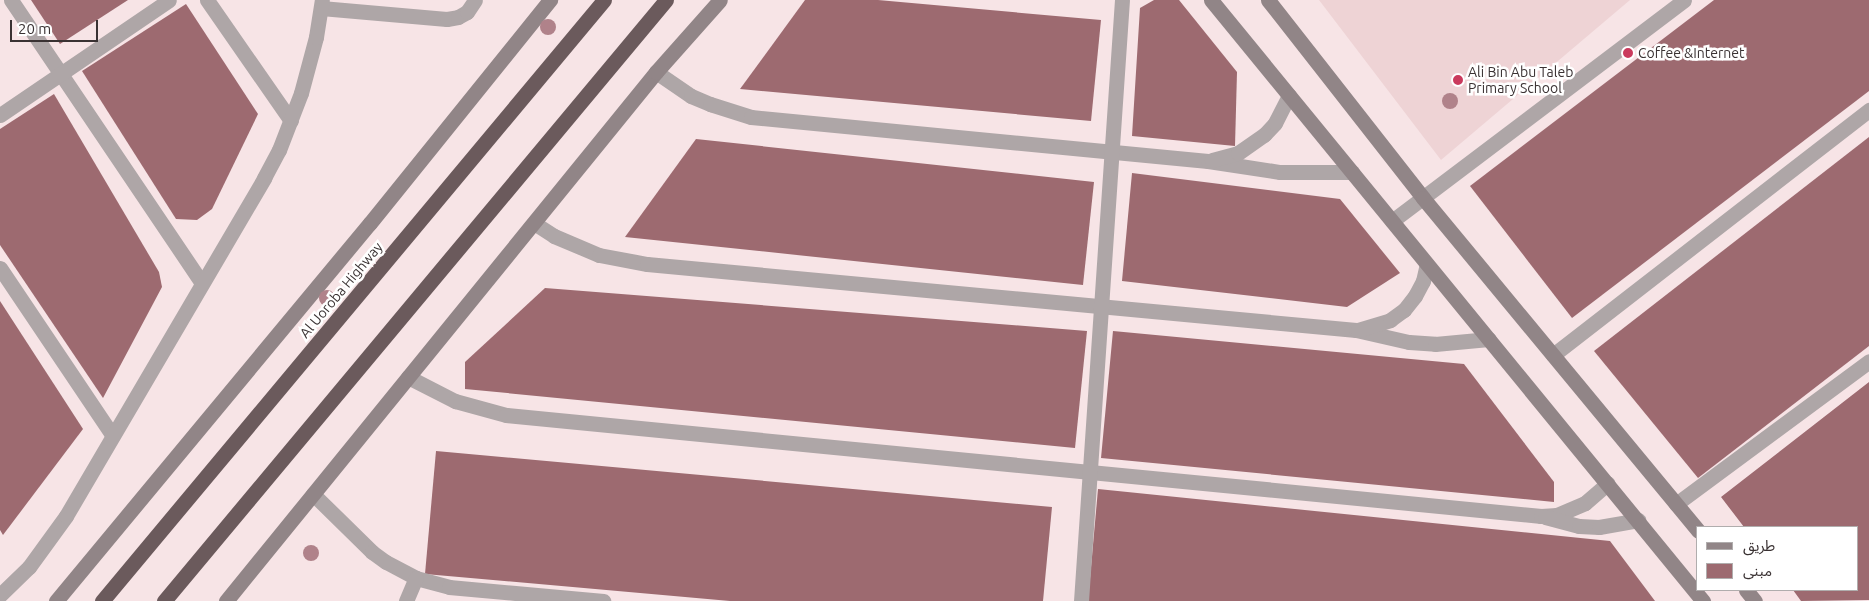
<!DOCTYPE html>
<meta charset="utf-8">
<style>
body{margin:0}
#map{position:relative;width:1869px;height:601px;overflow:hidden;background:#f7e4e6;font-family:Ubuntu,"Noto Sans Arabic",sans-serif}
div>[style]{position:absolute}
.built>*{inset:0;background:#eed3d5}
.building>*{inset:0;background:#9d6a70}
.street>*{height:15px;margin:-7.5px;padding:0 7.5px;transform-origin:7.5px;border-radius:7.5px;background:#aea6a7}
.secondary>*{height:15px;margin:-7.5px;padding:0 7.5px;transform-origin:7.5px;border-radius:7.5px;background:#918587}
.highway>*{height:15px;margin:-7.5px;padding:0 7.5px;transform-origin:7.5px;border-radius:7.5px;background:#6b5a5c}
.trees>*{width:16px;height:16px;margin:-8px;border-radius:50%;background:#b0828a}
.dots>*{width:14px;height:14px;translate:-50% -50%;box-sizing:border-box;border:2px solid #fff;border-radius:50%}
span{translate:-50% -50%;white-space:nowrap;text-align:center;line-height:1.15;-webkit-text-stroke:5px #fff;paint-order:stroke}
.poi-label{font-size:14px;color:#3a3233}
.left{translate:0 -50%;text-align:left}
.street-label{font-size:14px;color:#3a3233}
.legend{position:absolute;left:1696px;top:526px;width:162px;height:65px;box-sizing:border-box;background:#fff;border:1px solid #b0adad;margin:0;padding:6px 9px;list-style:none;font-size:15px;color:#3a3233}
.legend li{display:flex;align-items:center;gap:10px;height:25px}
.legend b{width:25px;border:1px solid #b0adad}
.scale{position:absolute;left:10px;top:20px;width:88px;height:22px;box-sizing:border-box;border:2px solid #3a3233;border-top:0;padding-left:6px;font-size:15px;line-height:18px;white-space:nowrap;color:#3a3233;-webkit-text-stroke:4px #fff;paint-order:stroke}
</style>
<div id="map">
<div class="built">
<i style="clip-path:polygon(1319px 0,1630px 0,1441px 160px)"></i>
</div>
<div class="building">
<i style="clip-path:polygon(31px 0,128px 0,60px 44px)"></i>
<i style="clip-path:polygon(805px 0,878px 0,1101px 20px,1091px 121px,740px 89px)"></i>
<i style="clip-path:polygon(1154px 0,1179px 0,1237px 72px,1235px 146px,1132px 136px,1140px 8px)"></i>
<i style="clip-path:polygon(1714px 0,1869px 0,1869px 91px,1572px 318px,1470px 186px)"></i>
<i style="clip-path:polygon(186px 4px,258px 114px,212px 209px,197px 220px,176px 219px,82px 71px)"></i>
<i style="clip-path:polygon(54px 94px,159px 272px,162px 287px,103px 398px,0 245px,0 129px)"></i>
<i style="clip-path:polygon(1869px 137px,1869px 346px,1698px 478px,1594px 351px)"></i>
<i style="clip-path:polygon(696px 139px,1094px 182px,1083px 285px,625px 237px)"></i>
<i style="clip-path:polygon(1132px 173px,1340px 199px,1400px 273px,1347px 307px,1122px 281px)"></i>
<i style="clip-path:polygon(545px 288px,1087px 331px,1075px 448px,465px 389px,465px 362px)"></i>
<i style="clip-path:polygon(0 301px,83px 429px,3px 535px,0 530px)"></i>
<i style="clip-path:polygon(1113px 331px,1464px 364px,1554px 482px,1554px 502px,1101px 458px)"></i>
<i style="clip-path:polygon(1869px 382px,1869px 600px,1801px 601px,1793px 590px,1858px 590px,1858px 527px,1744px 527px,1721px 497px)"></i>
<i style="clip-path:polygon(436px 451px,1052px 507px,1043px 601px,730px 601px,425px 574px)"></i>
<i style="clip-path:polygon(1098px 489px,1610px 541px,1655px 601px,1088px 601px)"></i>
</div>
<div class="street">
<i style="left:11px;top:0;width:341px;rotate:56deg"></i>
<i style="left:207px;top:0;width:147px;rotate:55.2deg"></i>
<i style="left:321px;top:8px;width:126px;rotate:5deg"></i>
<i style="left:447px;top:19px;width:11px;rotate:-10deg"></i>
<i style="left:458px;top:17px;width:10px;rotate:-29deg"></i>
<i style="left:467px;top:12px;width:14px;rotate:-56deg"></i>
<i style="left:656px;top:72px;width:42px;rotate:34.4deg"></i>
<i style="left:691px;top:96px;width:21px;rotate:23deg"></i>
<i style="left:710px;top:104px;width:43px;rotate:17.6deg"></i>
<i style="left:751px;top:117px;width:459px;rotate:5.5deg"></i>
<i style="left:1208px;top:161px;width:73px;rotate:8.7deg"></i>
<i style="left:1280px;top:172px;width:72px"></i>
<i style="left:0;top:115px;width:204px;rotate:-34.2deg"></i>
<i style="left:1212px;top:160px;width:27px;rotate:-15deg"></i>
<i style="left:1238px;top:153px;width:32px;rotate:-35deg"></i>
<i style="left:1264px;top:135px;width:16px;rotate:-47deg"></i>
<i style="left:1275px;top:123px;width:31px;rotate:-63deg"></i>
<i style="left:1392px;top:221px;width:366px;rotate:-37.1deg"></i>
<i style="left:534px;top:223px;width:24px;rotate:33deg"></i>
<i style="left:554px;top:236px;width:49px;rotate:22.9deg"></i>
<i style="left:599px;top:255px;width:49px;rotate:10.6deg"></i>
<i style="left:647px;top:264px;width:712px;rotate:5.32deg"></i>
<i style="left:1356px;top:330px;width:54px;rotate:12.8deg"></i>
<i style="left:1409px;top:342px;width:26px;rotate:4deg"></i>
<i style="left:1435px;top:344px;width:54px;rotate:-5.3deg"></i>
<i style="left:0;top:268px;width:202px;rotate:56.1deg"></i>
<i style="left:1358px;top:330px;width:34px;rotate:-17deg"></i>
<i style="left:1390px;top:320px;width:17px;rotate:-36deg"></i>
<i style="left:1404px;top:310px;width:18px;rotate:-52deg"></i>
<i style="left:1415px;top:296px;width:17px;rotate:-62deg"></i>
<i style="left:1423px;top:281px;width:17px;rotate:-77deg"></i>
<i style="left:1553px;top:355px;width:400px;rotate:-37.8deg"></i>
<i style="left:408px;top:377px;width:53px;rotate:27.1deg"></i>
<i style="left:455px;top:401px;width:53px;rotate:15.4deg"></i>
<i style="left:506px;top:415px;width:1040px;rotate:5.57deg"></i>
<i style="left:1541px;top:516px;width:16px;rotate:-4deg"></i>
<i style="left:1557px;top:515px;width:30px;rotate:-23deg"></i>
<i style="left:1585px;top:503px;width:30px;rotate:-41deg"></i>
<i style="left:313px;top:494px;width:83px;rotate:44.5deg"></i>
<i style="left:372px;top:552px;width:17px;rotate:36deg"></i>
<i style="left:386px;top:562px;width:34px;rotate:28deg"></i>
<i style="left:416px;top:578px;width:34px;rotate:15deg"></i>
<i style="left:449px;top:587px;width:155px;rotate:5.2deg"></i>
<i style="left:1676px;top:504px;width:240px;rotate:-36.5deg"></i>
<i style="left:1545px;top:517px;width:35px;rotate:15deg"></i>
<i style="left:1579px;top:526px;width:20px;rotate:3deg"></i>
<i style="left:1599px;top:527px;width:40px;rotate:-10deg"></i>
<i style="left:0;top:595px;width:40px;rotate:-44deg"></i>
<i style="left:29px;top:567px;width:63px;rotate:-54deg"></i>
<i style="left:66px;top:516px;width:392px;rotate:-59.6deg"></i>
<i style="left:264px;top:178px;width:32px;rotate:-62deg"></i>
<i style="left:279px;top:150px;width:61px;rotate:-68.9deg"></i>
<i style="left:301px;top:93px;width:58px;rotate:-75deg"></i>
<i style="left:316px;top:37px;width:37px;rotate:-81deg"></i>
<i style="left:406px;top:601px;width:25px;rotate:-67deg"></i>
<i style="left:1081px;top:601px;width:602px;rotate:-86.1deg"></i>
</div>
<div class="secondary">
<i style="left:1211px;top:0;width:777px;rotate:50.7deg"></i>
<i style="left:1268px;top:0;width:251px;rotate:51.9deg"></i>
<i style="left:1423px;top:198px;width:432px;rotate:50.4deg"></i>
<i style="left:1746px;top:590px;width:14px;rotate:51deg"></i>
<i style="left:56px;top:601px;width:491px;rotate:-50.3deg"></i>
<i style="left:370px;top:223px;width:287px;rotate:-51.1deg"></i>
<i style="left:226px;top:601px;width:682px;rotate:-50.89deg"></i>
<i style="left:656px;top:72px;width:96px;rotate:-48.4deg"></i>
</div>
<div class="highway">
<i style="left:102px;top:601px;width:783px;rotate:-50.13deg"></i>
<i style="left:164px;top:601px;width:783px;rotate:-50.13deg"></i>
</div>
<div class="trees">
<i style="left:548px;top:27px"></i>
<i style="left:1450px;top:101px"></i>
<i style="left:327px;top:298px"></i>
<i style="left:311px;top:553px"></i>
</div>
<div class="dots">
<i style="left:1628px;top:53px;background:#ca3a5d"></i>
<i style="left:1458px;top:80px;background:#ca3a5d"></i>
</div>
<div class="poi-label">
<span class="left" style="left:1638px;top:53px">Coffee &amp;Internet</span>
<span class="left" style="left:1468px;top:80px">Ali Bin Abu Taleb<br>Primary School</span>
</div>
<div class="street-label">
<span style="left:341px;top:290px;rotate:-50deg">Al Uoroba Highway</span>
</div>
<ul class="legend">
<li><b style="height:6px;background:#918587"></b>طريق</li>
<li><b style="height:14px;background:#9d6a70"></b>مبنى</li>
</ul>
<div class="scale">20 m</div>
</div>
